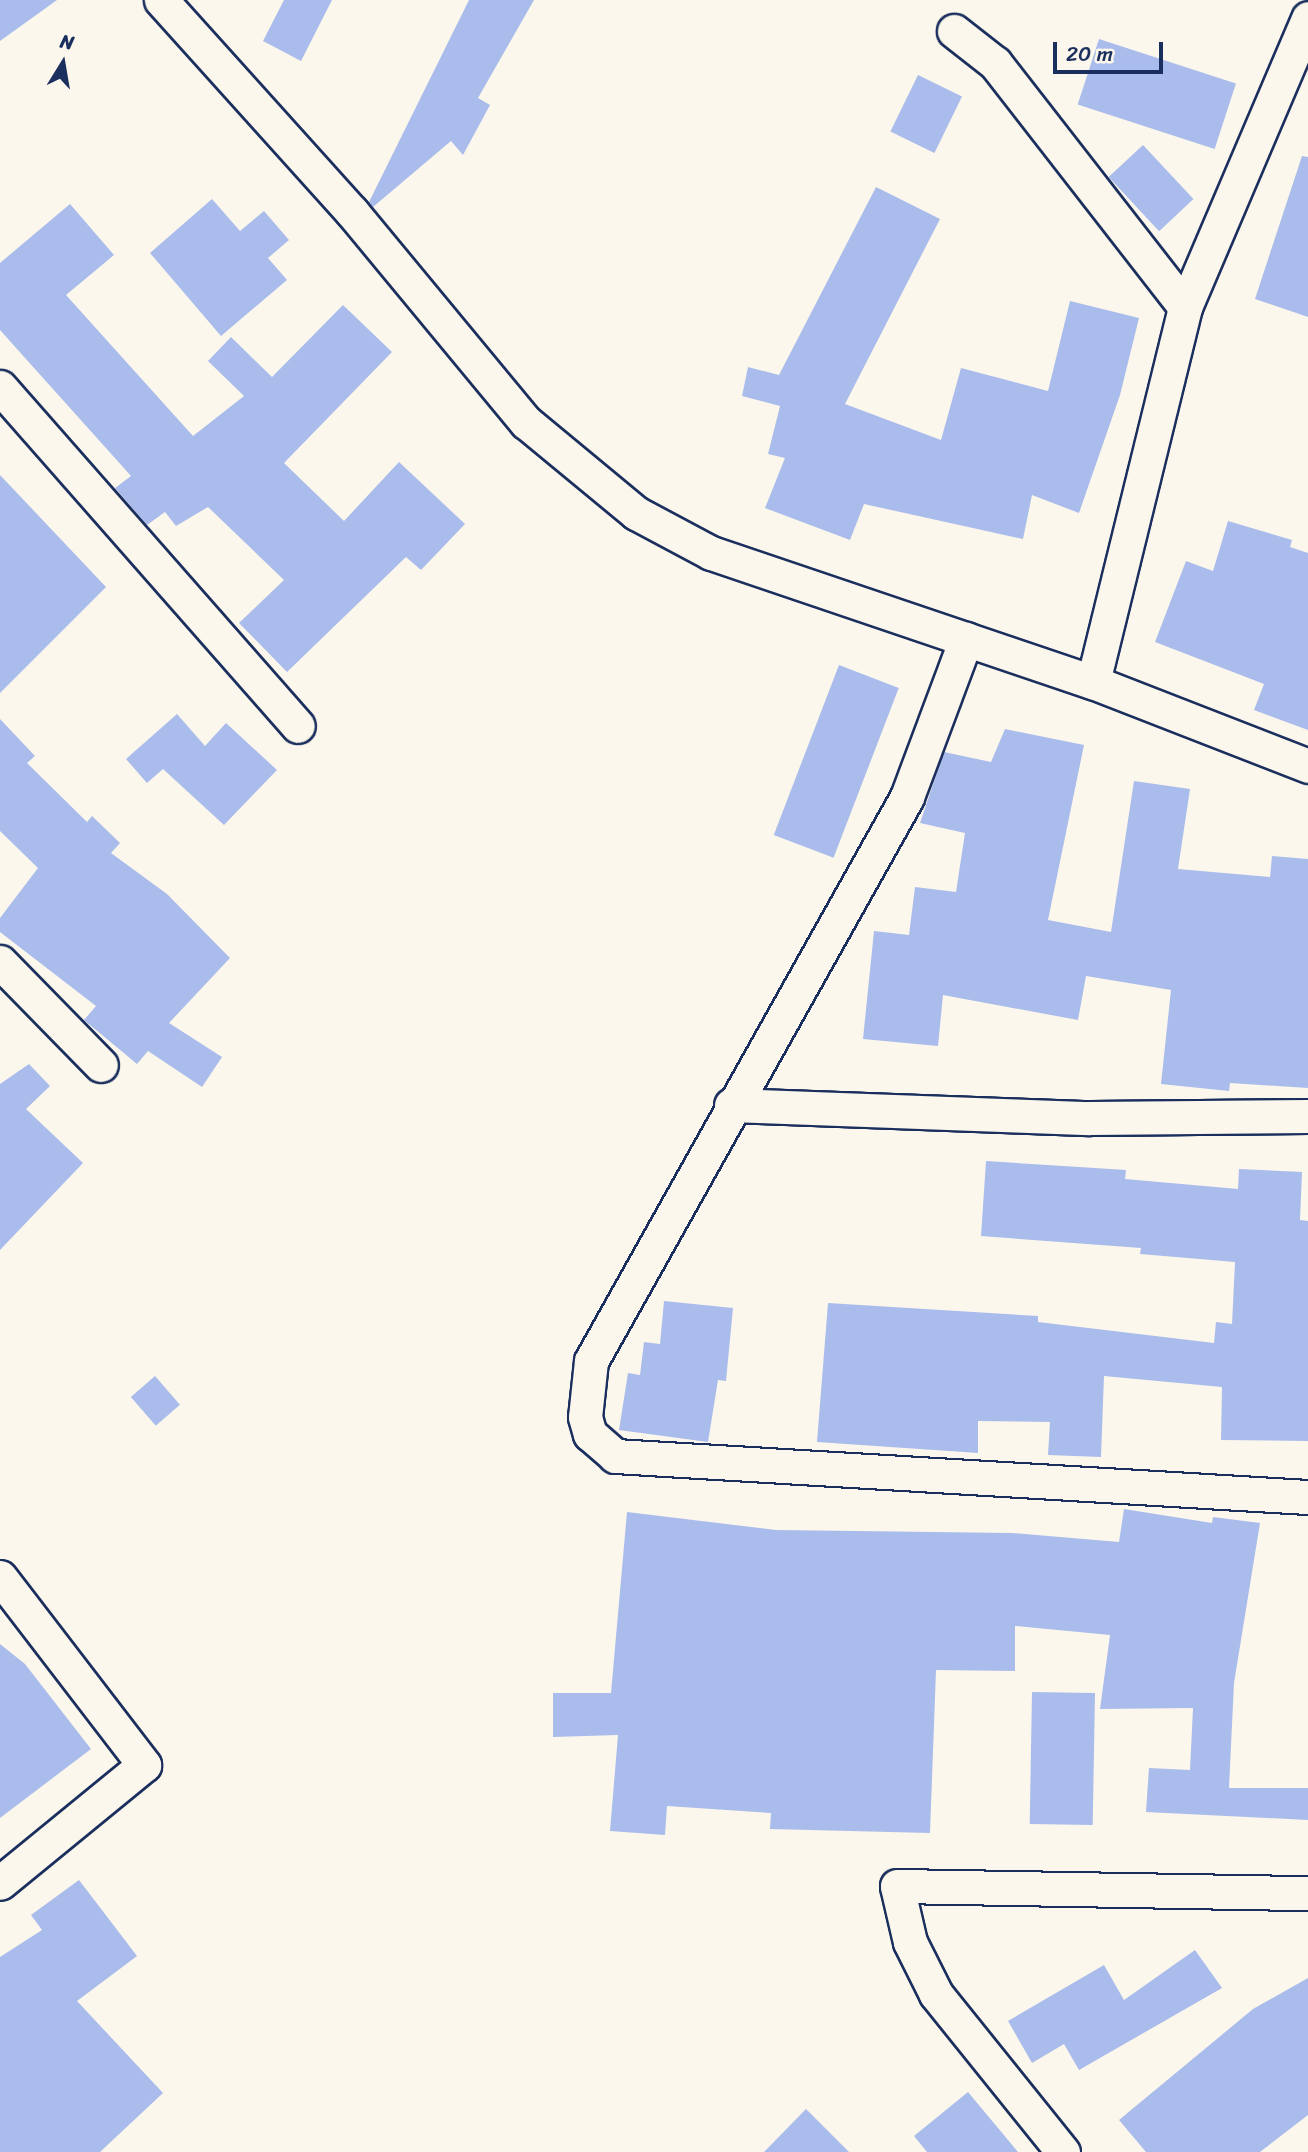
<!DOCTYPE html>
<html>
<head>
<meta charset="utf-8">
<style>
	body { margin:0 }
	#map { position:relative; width:1308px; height:2152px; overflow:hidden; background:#fbf7ec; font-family:Sriracha,sans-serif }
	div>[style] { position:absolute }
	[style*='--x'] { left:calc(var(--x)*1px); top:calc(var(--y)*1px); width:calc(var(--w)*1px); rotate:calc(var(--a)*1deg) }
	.building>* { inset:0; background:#aabceb; transform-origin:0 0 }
	.roads { filter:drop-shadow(2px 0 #1b2f5e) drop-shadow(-2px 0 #1b2f5e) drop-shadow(0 2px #1b2f5e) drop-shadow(0 -2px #1b2f5e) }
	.street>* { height:33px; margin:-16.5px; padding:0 16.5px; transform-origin:16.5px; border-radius:16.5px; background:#fbf7ec }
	span { translate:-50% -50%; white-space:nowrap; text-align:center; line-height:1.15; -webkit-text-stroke:5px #fbf7ec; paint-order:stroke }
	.north { position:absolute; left:28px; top:28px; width:70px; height:70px; -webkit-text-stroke:5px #fbf7ec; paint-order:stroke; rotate:11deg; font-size:19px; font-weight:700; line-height:28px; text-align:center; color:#1b2f5e }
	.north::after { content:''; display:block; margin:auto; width:24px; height:32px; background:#1b2f5e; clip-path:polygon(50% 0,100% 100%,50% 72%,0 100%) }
	.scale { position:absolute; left:1053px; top:42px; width:110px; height:32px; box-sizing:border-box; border:4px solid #1b2f5e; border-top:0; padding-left:9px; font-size:21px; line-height:24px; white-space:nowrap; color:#1b2f5e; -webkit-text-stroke:5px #fbf7ec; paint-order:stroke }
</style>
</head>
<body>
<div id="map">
	<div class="building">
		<i style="clip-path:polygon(0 0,57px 0,0 41px)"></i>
		<i style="clip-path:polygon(284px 0,332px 0,301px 61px,263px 41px)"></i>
		<i style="clip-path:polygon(469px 0,534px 0,478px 98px,490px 105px,463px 155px,451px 141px,373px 207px,369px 202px)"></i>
		<i style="left:1099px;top:39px;width:144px;height:69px;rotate:18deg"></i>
		<i style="left:918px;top:75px;width:49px;height:63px;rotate:26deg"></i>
		<i style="left:1143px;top:145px;width:74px;height:47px;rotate:47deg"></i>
		<i style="clip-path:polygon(1302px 156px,1308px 157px,1308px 317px,1255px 299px)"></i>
		<i style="clip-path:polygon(876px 187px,940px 219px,845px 404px,941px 440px,961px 368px,1048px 391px,1070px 301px,1139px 318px,1120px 395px,1079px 513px,1032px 495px,1023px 539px,864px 504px,850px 540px,765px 508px,785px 458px,768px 454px,780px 406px,742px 396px,748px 367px,779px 375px)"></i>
		<i style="clip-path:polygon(212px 199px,240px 231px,264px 211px,289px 240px,268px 258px,287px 280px,221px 336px,150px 253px)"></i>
		<i style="clip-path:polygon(70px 204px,114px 255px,66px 295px,193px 436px,244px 396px,208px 361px,231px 337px,272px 377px,343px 305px,392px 352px,284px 463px,344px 521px,399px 462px,465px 524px,421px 570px,406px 557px,287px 672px,239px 623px,284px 580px,208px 507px,176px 526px,165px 512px,147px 525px,115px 488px,131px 476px,0 330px,0 263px)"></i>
		<i style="clip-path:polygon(0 475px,106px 587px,0 693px)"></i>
		<i style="clip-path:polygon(1228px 521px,1292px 540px,1290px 547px,1308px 553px,1308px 730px,1254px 710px,1264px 684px,1155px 642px,1186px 561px,1213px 571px)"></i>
		<i style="left:839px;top:665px;width:64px;height:182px;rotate:21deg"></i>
		<i style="clip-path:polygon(177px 714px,205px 746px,226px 723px,277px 770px,224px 825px,163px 769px,147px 783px,126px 759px)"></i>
		<i style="clip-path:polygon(0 719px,35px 756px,27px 763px,87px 822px,92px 816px,120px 843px,111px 853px,167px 894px,230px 958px,169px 1023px,222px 1057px,202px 1087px,148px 1051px,137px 1064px,84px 1020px,96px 1006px,0 932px,0 918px,38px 868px,0 831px)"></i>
		<i style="clip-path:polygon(1005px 729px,1084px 745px,1048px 920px,1111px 932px,1134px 781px,1190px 789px,1178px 869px,1270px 877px,1272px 856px,1308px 859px,1308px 1088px,1230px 1083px,1229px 1091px,1161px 1084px,1171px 990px,1086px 976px,1078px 1020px,943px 995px,938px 1046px,863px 1039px,874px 931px,909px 935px,915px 887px,956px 892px,965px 833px,920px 823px,944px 752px,991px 762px)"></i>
		<i style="clip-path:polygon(29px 1064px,50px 1086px,26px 1109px,83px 1163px,0 1250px,0 1084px)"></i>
		<i style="clip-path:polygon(986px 1161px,1126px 1170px,1125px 1179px,1238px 1189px,1239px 1169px,1302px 1172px,1300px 1220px,1308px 1221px,1308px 1441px,1221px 1440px,1222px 1387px,1104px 1376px,1101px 1457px,1048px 1455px,1050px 1422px,978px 1421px,978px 1453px,817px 1442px,828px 1303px,1038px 1316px,1038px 1322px,1214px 1343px,1216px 1322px,1232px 1324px,1235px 1262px,1140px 1254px,1141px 1248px,981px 1236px)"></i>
		<i style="clip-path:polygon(664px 1301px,733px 1308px,726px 1381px,718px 1380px,708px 1442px,619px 1430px,628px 1373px,640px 1375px,644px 1342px,660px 1344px)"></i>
		<i style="left:155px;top:1376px;width:38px;height:32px;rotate:49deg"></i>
		<i style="clip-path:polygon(1124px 1509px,1212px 1523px,1213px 1517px,1260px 1523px,1234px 1683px,1229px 1788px,1308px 1788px,1308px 1820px,1146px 1812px,1149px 1768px,1190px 1770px,1193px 1708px,1100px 1709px,1110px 1635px,1015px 1626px,1015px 1671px,936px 1670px,930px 1833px,770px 1829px,771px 1813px,667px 1806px,665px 1835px,610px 1831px,618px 1735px,553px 1737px,553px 1693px,611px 1693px,627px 1512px,776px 1530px,1012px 1533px,1119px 1542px)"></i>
		<i style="clip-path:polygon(0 1644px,25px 1664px,91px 1749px,0 1818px)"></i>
		<i style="left:1032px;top:1692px;width:63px;height:132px;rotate:1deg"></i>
		<i style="clip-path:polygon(79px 1880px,137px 1956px,77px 2001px,163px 2093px,100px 2152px,0 2152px,0 1957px,42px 1930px,31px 1915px)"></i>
		<i style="clip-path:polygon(1195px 1950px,1222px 1988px,1079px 2070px,1064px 2044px,1032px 2063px,1008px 2021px,1104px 1965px,1124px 2000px)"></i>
		<i style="clip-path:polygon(1308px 1978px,1308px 2115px,1260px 2152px,1146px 2152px,1119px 2120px,1253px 2009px)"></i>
		<i style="clip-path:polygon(968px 2092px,1018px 2152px,927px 2152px,914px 2136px)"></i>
		<i style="clip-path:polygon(806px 2109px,849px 2152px,764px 2152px)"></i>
	</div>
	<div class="roads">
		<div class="street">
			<i style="--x:161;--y:0;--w:285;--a:48"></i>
			<i style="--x:352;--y:212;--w:273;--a:50.4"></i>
			<i style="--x:526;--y:422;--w:143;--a:39.6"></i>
			<i style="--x:636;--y:513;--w:85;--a:28.1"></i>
			<i style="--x:711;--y:553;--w:403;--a:18.7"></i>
			<i style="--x:1093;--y:682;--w:231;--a:21.3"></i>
			<i style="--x:954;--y:31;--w:52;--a:38"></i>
			<i style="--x:995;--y:63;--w:309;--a:52.1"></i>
			<i style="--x:0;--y:387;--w:451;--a:48.7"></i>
			<i style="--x:966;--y:639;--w:169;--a:110.5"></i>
			<i style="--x:907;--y:797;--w:646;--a:119.26"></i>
			<i style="--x:591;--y:1361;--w:56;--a:96.1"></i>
			<i style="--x:585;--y:1417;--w:18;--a:74"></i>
			<i style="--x:590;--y:1434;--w:33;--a:41"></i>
			<i style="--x:615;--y:1456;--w:694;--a:3.39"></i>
			<i style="--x:1093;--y:682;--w:386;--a:-76.2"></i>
			<i style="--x:1185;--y:307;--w:314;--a:-66.9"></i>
			<i style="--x:0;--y:962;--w:144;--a:45.6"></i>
			<i style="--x:731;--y:1105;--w:359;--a:2.1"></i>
			<i style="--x:1090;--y:1118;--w:218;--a:-0.5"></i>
			<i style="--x:0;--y:1577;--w:237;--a:52.5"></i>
			<i style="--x:144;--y:1765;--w:186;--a:140.7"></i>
			<i style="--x:1063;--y:2152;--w:203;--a:-128.8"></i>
			<i style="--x:936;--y:1994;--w:58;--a:-116.6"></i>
			<i style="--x:910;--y:1942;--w:57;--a:-103.1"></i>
			<i style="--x:897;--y:1886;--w:411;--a:1"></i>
		</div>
	</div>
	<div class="north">N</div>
	<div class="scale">20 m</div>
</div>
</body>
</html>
